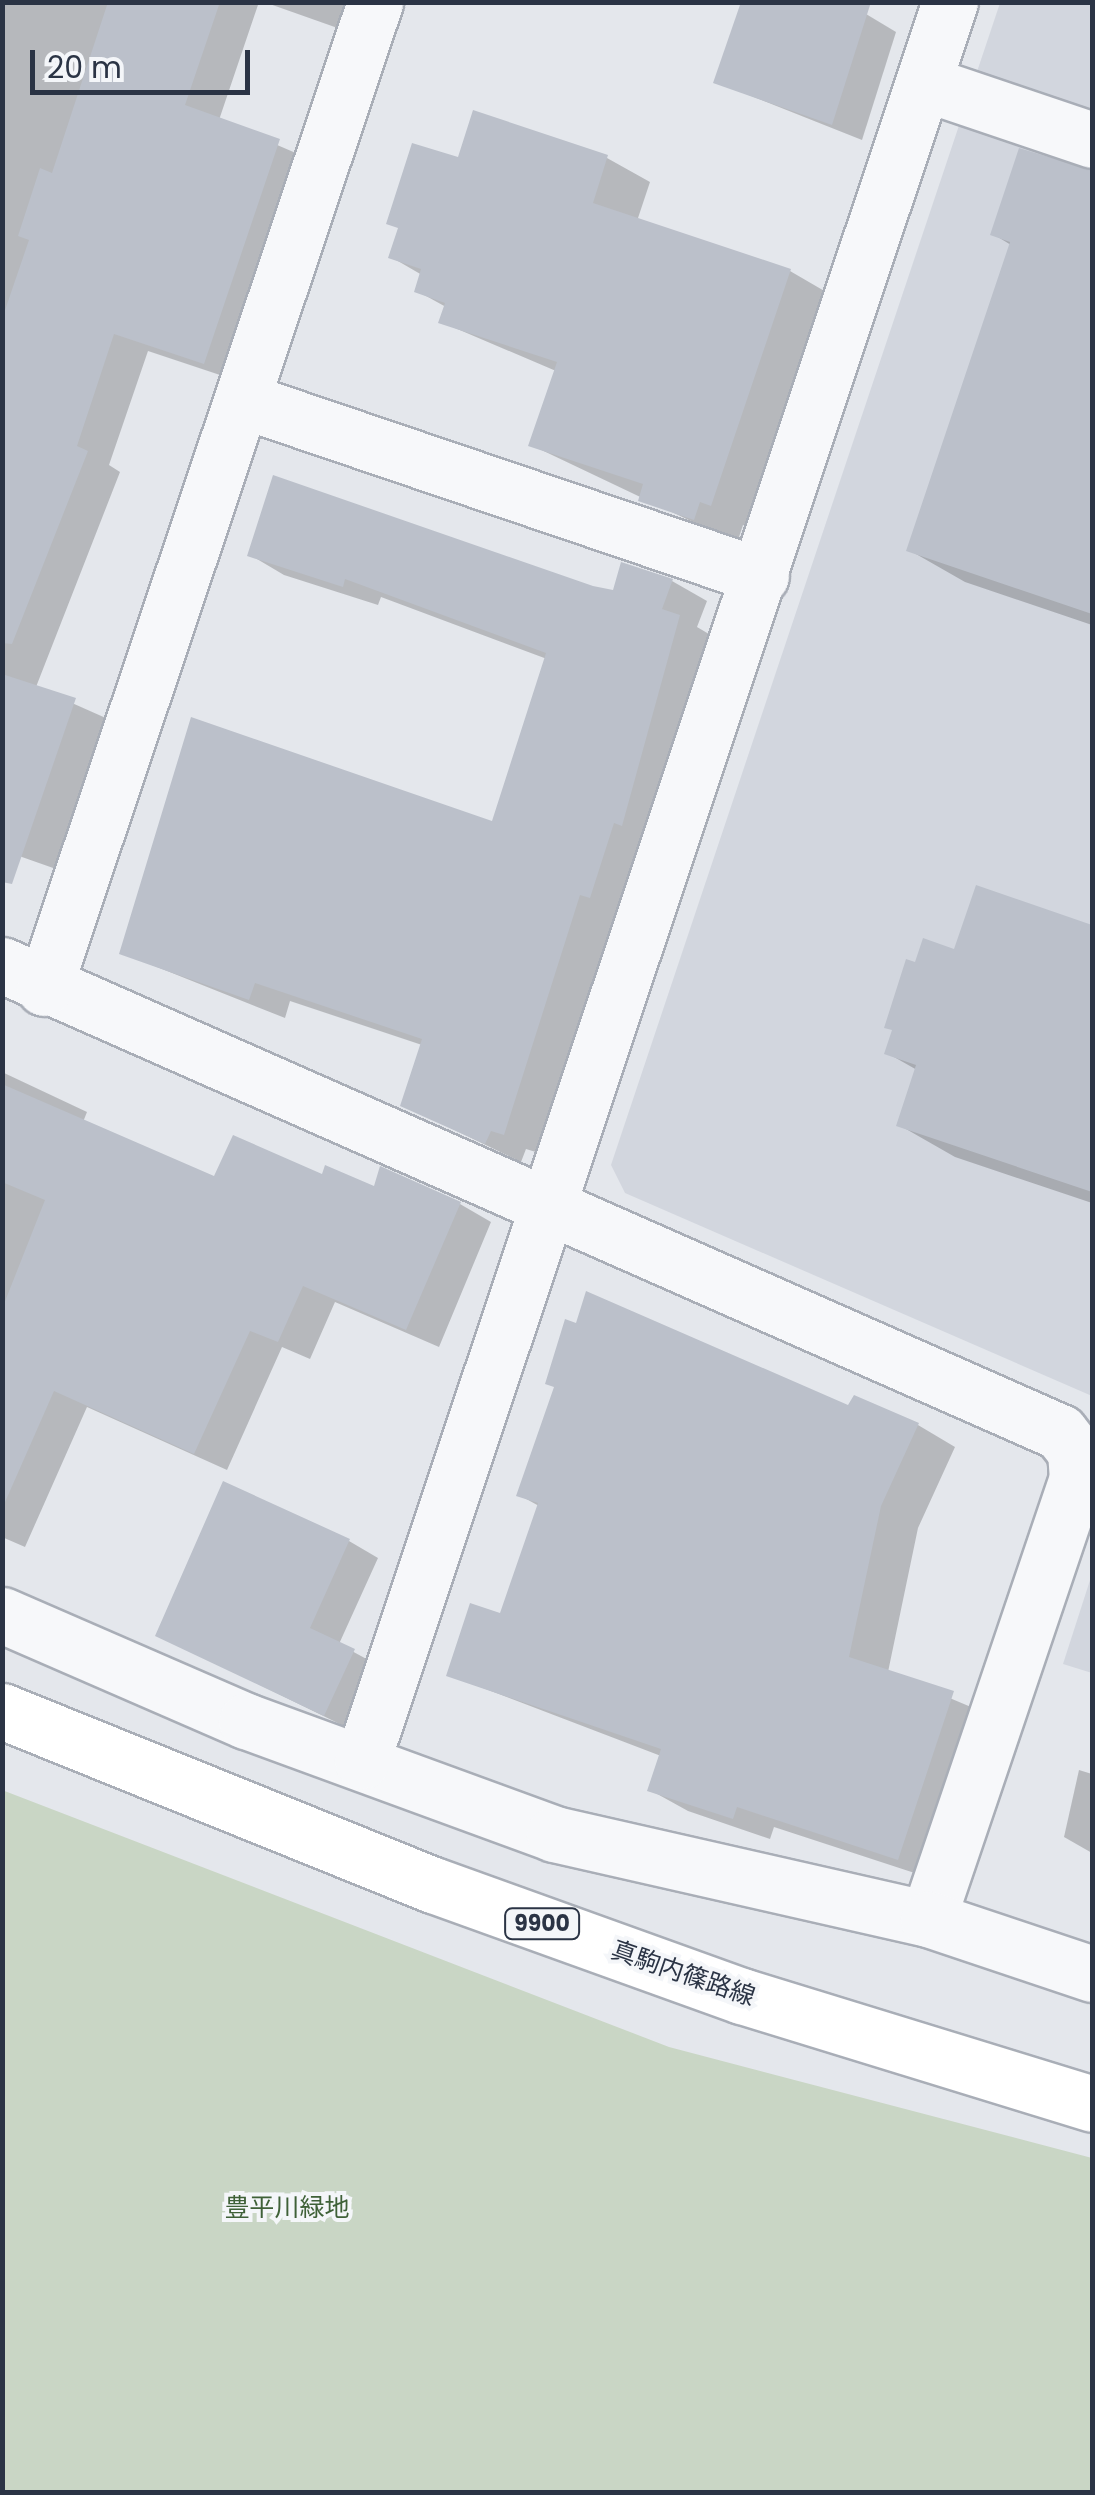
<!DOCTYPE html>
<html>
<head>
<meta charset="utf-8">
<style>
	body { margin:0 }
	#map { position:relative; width:1095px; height:2495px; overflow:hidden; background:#e4e7ec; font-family:Poppins,"Noto Sans JP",sans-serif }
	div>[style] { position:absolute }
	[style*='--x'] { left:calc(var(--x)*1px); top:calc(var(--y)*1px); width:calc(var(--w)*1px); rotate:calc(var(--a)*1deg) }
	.built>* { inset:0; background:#d2d6de }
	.green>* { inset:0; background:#c9d6c5 }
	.shadow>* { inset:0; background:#0003 }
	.building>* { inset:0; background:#bbc0ca }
	.roads { filter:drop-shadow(2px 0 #a9aeb7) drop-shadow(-2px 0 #a9aeb7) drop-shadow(0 2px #a9aeb7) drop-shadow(0 -2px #a9aeb7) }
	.minor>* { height:55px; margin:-27.5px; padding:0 27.5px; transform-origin:27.5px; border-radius:27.5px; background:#f7f8fa }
	.major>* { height:55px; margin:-27.5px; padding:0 27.5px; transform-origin:27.5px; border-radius:27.5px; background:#fff }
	span { translate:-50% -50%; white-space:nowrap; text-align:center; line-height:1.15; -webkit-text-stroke:8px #f4f6f9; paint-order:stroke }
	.shield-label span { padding:2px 8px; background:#f4f6f9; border:2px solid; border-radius:8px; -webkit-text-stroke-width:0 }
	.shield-label { font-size:22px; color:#2b3445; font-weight:700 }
	.street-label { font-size:25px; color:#2b3445 }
	.park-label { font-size:25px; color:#3f6138 }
	.frame { position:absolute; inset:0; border:5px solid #2b3445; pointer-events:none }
	.scale { position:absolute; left:30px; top:50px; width:220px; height:45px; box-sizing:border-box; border:5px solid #2b3445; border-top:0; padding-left:12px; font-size:30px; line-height:35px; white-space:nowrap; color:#2b3445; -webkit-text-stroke:8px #f4f6f9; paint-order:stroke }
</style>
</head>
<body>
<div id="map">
	<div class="built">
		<i style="clip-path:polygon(1000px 3px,1092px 3px,1092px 1396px,625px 1193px,611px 1165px)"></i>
		<i style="clip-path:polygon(1092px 1574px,1092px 1673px,1063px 1664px)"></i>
	</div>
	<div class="green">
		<i style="clip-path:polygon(2px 1790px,669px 2047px,1092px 2158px,1092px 2492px,3px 2492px)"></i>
	</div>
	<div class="shadow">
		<i style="clip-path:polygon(2px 2px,259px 2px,219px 120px,312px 160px,238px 381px,148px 351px,109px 465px,120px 472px,36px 687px,108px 719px,56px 869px,2px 850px)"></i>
		<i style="clip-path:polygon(264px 2px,355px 2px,346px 31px)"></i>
		<i style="clip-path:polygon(866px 14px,896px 32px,862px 140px,716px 82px)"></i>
		<i style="clip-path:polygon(1020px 151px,1092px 175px,1092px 625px,965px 582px,909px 550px,1011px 245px,993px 234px)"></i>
		<i style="clip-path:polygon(607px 158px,650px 182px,637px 221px,790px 271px,833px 296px,754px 529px,743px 525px,737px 543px,531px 445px,556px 371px,441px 322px,446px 307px,417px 291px,422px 275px,391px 257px,459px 161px)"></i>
		<i style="clip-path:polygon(250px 555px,615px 593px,672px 581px,707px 601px,697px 627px,714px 637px,625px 916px,615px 913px,539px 1153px,526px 1149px,521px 1162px,403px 1105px,422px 1045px,290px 1001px,285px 1018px,122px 953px,493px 824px,547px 659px,381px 597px,378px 605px,284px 575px)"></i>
		<i style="clip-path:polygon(977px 888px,1092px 928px,1092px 1203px,955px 1157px,899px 1125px,917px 1070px,887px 1053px,917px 966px,956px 952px)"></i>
		<i style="clip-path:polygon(2px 1072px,87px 1112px,83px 1122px,216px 1180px,323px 1177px,460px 1204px,491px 1222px,439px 1347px,335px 1302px,310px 1359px,282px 1347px,227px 1470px,87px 1407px,25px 1547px,2px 1537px)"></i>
		<i style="clip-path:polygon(849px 1408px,918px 1425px,955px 1447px,918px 1528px,888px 1672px,990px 1715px,936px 1880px,774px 1827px,770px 1839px,688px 1811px,650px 1790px,661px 1756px,449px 1675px,501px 1616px,539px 1506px,519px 1495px)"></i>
		<i style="clip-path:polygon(349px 1541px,378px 1558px,339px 1644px,383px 1668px,354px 1731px,158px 1635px)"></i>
		<i style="clip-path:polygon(1079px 1770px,1092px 1774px,1092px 1853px,1064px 1837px)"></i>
	</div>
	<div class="building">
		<i style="clip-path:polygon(108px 2px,220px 2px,185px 105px,280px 139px,204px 364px,114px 334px,77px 446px,88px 451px,12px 644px,2px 643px,2px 319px,29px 240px,18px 236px,40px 168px,52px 173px)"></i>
		<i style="clip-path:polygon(741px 2px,871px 2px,832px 125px,713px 83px)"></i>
		<i style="clip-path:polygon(473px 110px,608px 155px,593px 203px,791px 269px,711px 506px,700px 502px,694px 520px,638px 501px,643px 484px,528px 446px,557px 362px,438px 323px,445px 303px,414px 292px,421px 269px,388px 258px,398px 228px,386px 224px,412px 143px,458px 157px)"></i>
		<i style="clip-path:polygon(1019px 148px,1092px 170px,1092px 614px,906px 551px,1010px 242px,990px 235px)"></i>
		<i style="clip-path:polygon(273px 475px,593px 586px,613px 590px,621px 562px,673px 579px,662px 609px,680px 615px,622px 826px,614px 823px,590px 898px,580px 895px,504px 1135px,491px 1131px,485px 1144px,400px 1106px,422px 1039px,255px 983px,249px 1000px,119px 954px,191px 717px,492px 821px,546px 653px,345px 579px,343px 587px,247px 556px)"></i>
		<i style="clip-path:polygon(2px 674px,76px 698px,12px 884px,2px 882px)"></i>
		<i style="clip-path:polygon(976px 885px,1092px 925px,1092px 1192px,896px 1126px,916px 1065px,884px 1054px,892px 1030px,884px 1028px,906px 959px,915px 962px,923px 938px,954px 949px)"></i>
		<i style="clip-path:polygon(2px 1084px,214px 1176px,233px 1135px,322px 1174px,325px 1165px,374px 1186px,380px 1166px,461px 1202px,406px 1330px,303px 1286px,278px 1342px,250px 1331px,194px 1454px,54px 1391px,2px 1509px,2px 1309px,45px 1200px,2px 1182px)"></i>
		<i style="clip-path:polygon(586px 1291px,848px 1405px,854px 1395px,919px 1423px,881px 1506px,849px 1657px,954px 1691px,898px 1860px,737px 1807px,733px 1819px,647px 1791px,661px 1749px,446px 1676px,470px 1603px,500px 1613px,538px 1503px,516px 1496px,554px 1387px,545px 1384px,565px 1319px,576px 1323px)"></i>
		<i style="clip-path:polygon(223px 1481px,350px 1539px,310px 1628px,355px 1649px,324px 1716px,155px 1636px)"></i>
	</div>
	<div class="roads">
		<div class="minor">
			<i style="--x:924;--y:83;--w:177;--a:18.7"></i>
			<i style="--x:242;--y:400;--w:548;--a:18.73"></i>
			<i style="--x:2;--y:965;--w:1156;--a:23.82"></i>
			<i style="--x:1060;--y:1432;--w:24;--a:52"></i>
			<i style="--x:1075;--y:1451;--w:27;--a:86"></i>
			<i style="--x:1077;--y:1478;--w:465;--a:108.7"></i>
			<i style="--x:44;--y:988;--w:1040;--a:-71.44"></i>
			<i style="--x:2;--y:1615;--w:266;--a:23.5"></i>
			<i style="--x:246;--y:1721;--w:328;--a:20.1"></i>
			<i style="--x:554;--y:1834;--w:384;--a:12.8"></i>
			<i style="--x:928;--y:1919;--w:173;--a:18.5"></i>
			<i style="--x:362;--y:1761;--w:1855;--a:-71.52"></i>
		</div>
		<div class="major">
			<i style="--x:2;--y:1711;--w:465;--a:22"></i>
			<i style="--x:433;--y:1885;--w:328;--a:19.8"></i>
			<i style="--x:742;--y:1996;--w:366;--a:17.1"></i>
		</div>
	</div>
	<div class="shield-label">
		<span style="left:542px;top:1924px">9900</span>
	</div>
	<div class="street-label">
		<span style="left:683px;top:1974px;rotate:19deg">真駒内篠路線</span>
	</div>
	<div class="park-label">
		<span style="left:287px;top:2208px">豊平川緑地</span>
	</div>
	<div class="frame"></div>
	<div class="scale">20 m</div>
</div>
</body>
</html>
